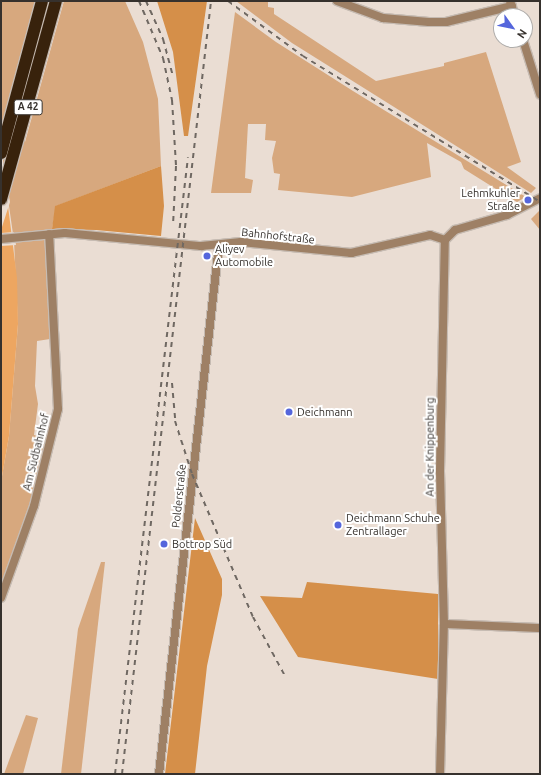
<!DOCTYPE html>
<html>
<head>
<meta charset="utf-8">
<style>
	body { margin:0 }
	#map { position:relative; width:541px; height:775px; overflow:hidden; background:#eaddd3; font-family:Ubuntu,sans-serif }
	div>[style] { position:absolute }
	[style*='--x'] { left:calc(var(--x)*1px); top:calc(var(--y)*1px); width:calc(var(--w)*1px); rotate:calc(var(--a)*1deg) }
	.green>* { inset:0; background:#d7a87e }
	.forest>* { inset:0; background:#d58f49 }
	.water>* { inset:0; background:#eda661 }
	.pier>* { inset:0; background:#eaddd3 }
	.roads { filter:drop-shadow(1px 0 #c6bbb2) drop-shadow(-1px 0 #c6bbb2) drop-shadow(0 1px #c6bbb2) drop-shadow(0 -1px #c6bbb2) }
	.minor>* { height:8px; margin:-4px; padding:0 4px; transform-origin:4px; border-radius:4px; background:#9e8065 }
	.tertiary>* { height:8px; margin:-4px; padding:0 4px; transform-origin:4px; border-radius:4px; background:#9e8065 }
	.motorway>* { height:12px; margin:-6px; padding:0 6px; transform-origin:6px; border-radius:6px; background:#38220c }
	.rail>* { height:2px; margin-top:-1px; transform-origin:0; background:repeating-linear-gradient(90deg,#6f6862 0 5px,transparent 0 10px) }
	.dots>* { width:11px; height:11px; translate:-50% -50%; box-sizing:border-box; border:2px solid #fff; border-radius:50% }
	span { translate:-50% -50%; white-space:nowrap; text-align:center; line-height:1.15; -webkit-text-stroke:4px #fff; paint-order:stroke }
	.shield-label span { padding:1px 3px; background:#fff; border:1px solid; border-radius:3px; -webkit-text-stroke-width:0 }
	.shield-label { font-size:10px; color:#36312d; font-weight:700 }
	.poi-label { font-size:11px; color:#36312d }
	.right { translate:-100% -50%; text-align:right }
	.left { translate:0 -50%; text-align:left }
	.street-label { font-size:11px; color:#36312d }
	.frame { position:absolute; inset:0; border:2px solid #36312d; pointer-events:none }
	.north { position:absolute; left:493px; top:8px; width:40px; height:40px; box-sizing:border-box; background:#fff; border:1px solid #afadab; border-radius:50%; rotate:123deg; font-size:11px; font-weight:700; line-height:16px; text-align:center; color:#36312d }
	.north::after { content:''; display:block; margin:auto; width:14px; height:18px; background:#5566dc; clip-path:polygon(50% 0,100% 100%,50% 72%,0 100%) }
</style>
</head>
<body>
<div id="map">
	<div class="green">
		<i style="clip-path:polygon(1px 1px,35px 1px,18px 75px,25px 142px,64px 1px,125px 1px,143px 42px,158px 99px,161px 166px,56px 206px,52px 229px,13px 234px,1px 150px)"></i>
		<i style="clip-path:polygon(236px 1px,268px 1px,268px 7px,274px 8px,274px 14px,376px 81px,444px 66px,444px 63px,486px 52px,521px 162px,507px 167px,536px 188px,531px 193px,367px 90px,292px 43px)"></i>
		<i style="clip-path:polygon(235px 12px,276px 42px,353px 91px,526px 197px,517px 202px,464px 169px,461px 162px,427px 143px,431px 177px,352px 197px,278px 190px,280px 174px,274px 173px,272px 158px,276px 141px,265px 140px,266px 124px,248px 124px,245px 178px,253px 180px,251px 193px,211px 193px)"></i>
		<i style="clip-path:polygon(540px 210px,540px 230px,531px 219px)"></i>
		<i style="clip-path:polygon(46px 240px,50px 339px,37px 341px,35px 386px,38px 404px,34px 435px,49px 438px,31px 503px,1px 591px,1px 482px,9px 436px,18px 324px,14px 241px)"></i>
		<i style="clip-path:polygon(101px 562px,105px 562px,81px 774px,61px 774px,78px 629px)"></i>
		<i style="clip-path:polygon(26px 715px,38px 718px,23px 774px,4px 774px)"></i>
	</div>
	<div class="forest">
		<i style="clip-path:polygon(157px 1px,207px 1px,188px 136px,184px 136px,173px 52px)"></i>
		<i style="clip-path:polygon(161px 166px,164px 206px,161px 236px,96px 230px,52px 229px,55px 206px)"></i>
		<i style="clip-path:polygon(195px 518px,222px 579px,222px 595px,207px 666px,195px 774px,165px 774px)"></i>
		<i style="clip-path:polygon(307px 582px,438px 594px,438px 679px,298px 657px,260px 596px,302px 598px)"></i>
	</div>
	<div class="water">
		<i style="clip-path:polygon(1px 150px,17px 278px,18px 324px,9px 436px,1px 482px)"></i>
	</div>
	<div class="pier">
		<i style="clip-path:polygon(1px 148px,10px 202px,1px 230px)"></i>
		<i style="clip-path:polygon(14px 232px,16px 245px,1px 246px,1px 233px)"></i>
	</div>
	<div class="roads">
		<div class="minor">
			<i style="--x:337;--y:1;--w:49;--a:20.3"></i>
			<i style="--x:383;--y:18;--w:46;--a:5"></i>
			<i style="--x:429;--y:22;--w:17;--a:0"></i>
			<i style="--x:446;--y:22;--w:68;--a:-13.6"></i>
			<i style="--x:510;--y:1;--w:16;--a:72"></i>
			<i style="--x:523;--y:40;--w:57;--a:72.5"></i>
			<i style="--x:1;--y:598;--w:98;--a:-70.3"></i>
			<i style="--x:34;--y:506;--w:100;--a:-76.1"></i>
			<i style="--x:58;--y:409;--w:175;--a:-92.9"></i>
			<i style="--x:444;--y:624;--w:96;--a:2.4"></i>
			<i style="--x:159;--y:774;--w:532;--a:-83.53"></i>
			<i style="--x:440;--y:774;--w:150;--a:-88.5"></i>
			<i style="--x:444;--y:624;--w:153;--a:-91.5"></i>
			<i style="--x:440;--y:471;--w:231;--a:-88.8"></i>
		</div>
		<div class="tertiary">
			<i style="--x:1;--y:239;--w:64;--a:-5.4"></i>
			<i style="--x:65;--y:233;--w:137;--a:5.5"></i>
			<i style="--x:201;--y:246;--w:40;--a:-5.7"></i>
			<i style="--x:241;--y:242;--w:111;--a:5.7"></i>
			<i style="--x:351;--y:253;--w:81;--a:-12.8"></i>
			<i style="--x:430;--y:235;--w:16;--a:18"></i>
			<i style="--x:445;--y:240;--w:14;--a:-45"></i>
			<i style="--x:455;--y:230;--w:54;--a:-16.1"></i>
			<i style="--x:507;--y:215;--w:37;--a:-27"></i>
		</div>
		<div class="motorway">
			<i style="--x:1;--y:153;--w:157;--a:-74.9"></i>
			<i style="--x:1;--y:199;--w:205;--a:-74.5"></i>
		</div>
	</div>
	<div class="rail">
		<i style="--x:139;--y:1;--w:62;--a:67.2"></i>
		<i style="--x:163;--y:58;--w:43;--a:77.9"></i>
		<i style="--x:172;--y:100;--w:66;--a:86.5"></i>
		<i style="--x:176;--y:166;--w:59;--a:92.9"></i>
		<i style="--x:146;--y:1;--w:42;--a:65.9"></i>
		<i style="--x:163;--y:39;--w:38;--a:75"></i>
		<i style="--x:228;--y:1;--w:93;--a:36.3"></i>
		<i style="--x:303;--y:56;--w:278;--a:31.6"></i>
		<i style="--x:172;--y:383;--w:38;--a:85"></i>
		<i style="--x:175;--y:421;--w:56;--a:72.2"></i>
		<i style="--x:192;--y:474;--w:155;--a:66.9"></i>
		<i style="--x:253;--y:617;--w:65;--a:61.5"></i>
		<i style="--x:115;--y:774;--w:621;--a:-83.25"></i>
		<i style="--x:122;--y:774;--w:778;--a:-83.43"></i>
	</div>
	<div class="dots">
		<i style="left:528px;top:200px;background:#5566dc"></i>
		<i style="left:207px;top:256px;background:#5566dc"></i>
		<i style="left:289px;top:412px;background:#5566dc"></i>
		<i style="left:338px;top:525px;background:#5566dc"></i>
		<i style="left:164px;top:544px;background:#5566dc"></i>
	</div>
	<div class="shield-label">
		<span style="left:28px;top:107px">A 42</span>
	</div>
	<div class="poi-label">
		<span class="right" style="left:520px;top:200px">Lehmkuhler<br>Straße</span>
		<span class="left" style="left:215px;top:256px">Aliyev<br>Automobile</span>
		<span class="left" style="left:297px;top:412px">Deichmann</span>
		<span class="left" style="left:346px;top:525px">Deichmann Schuhe<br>Zentrallager</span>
		<span class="left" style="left:172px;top:544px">Bottrop Süd</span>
	</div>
	<div class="street-label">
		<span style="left:278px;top:236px;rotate:6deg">Bahnhofstraße</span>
		<span style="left:430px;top:447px;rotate:-90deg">An der Knippenburg</span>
		<span style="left:36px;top:452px;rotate:-76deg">Am Südbahnhof</span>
		<span style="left:179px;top:496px;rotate:-84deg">Polderstraße</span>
	</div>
	<div class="frame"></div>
	<div class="north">N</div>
</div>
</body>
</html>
